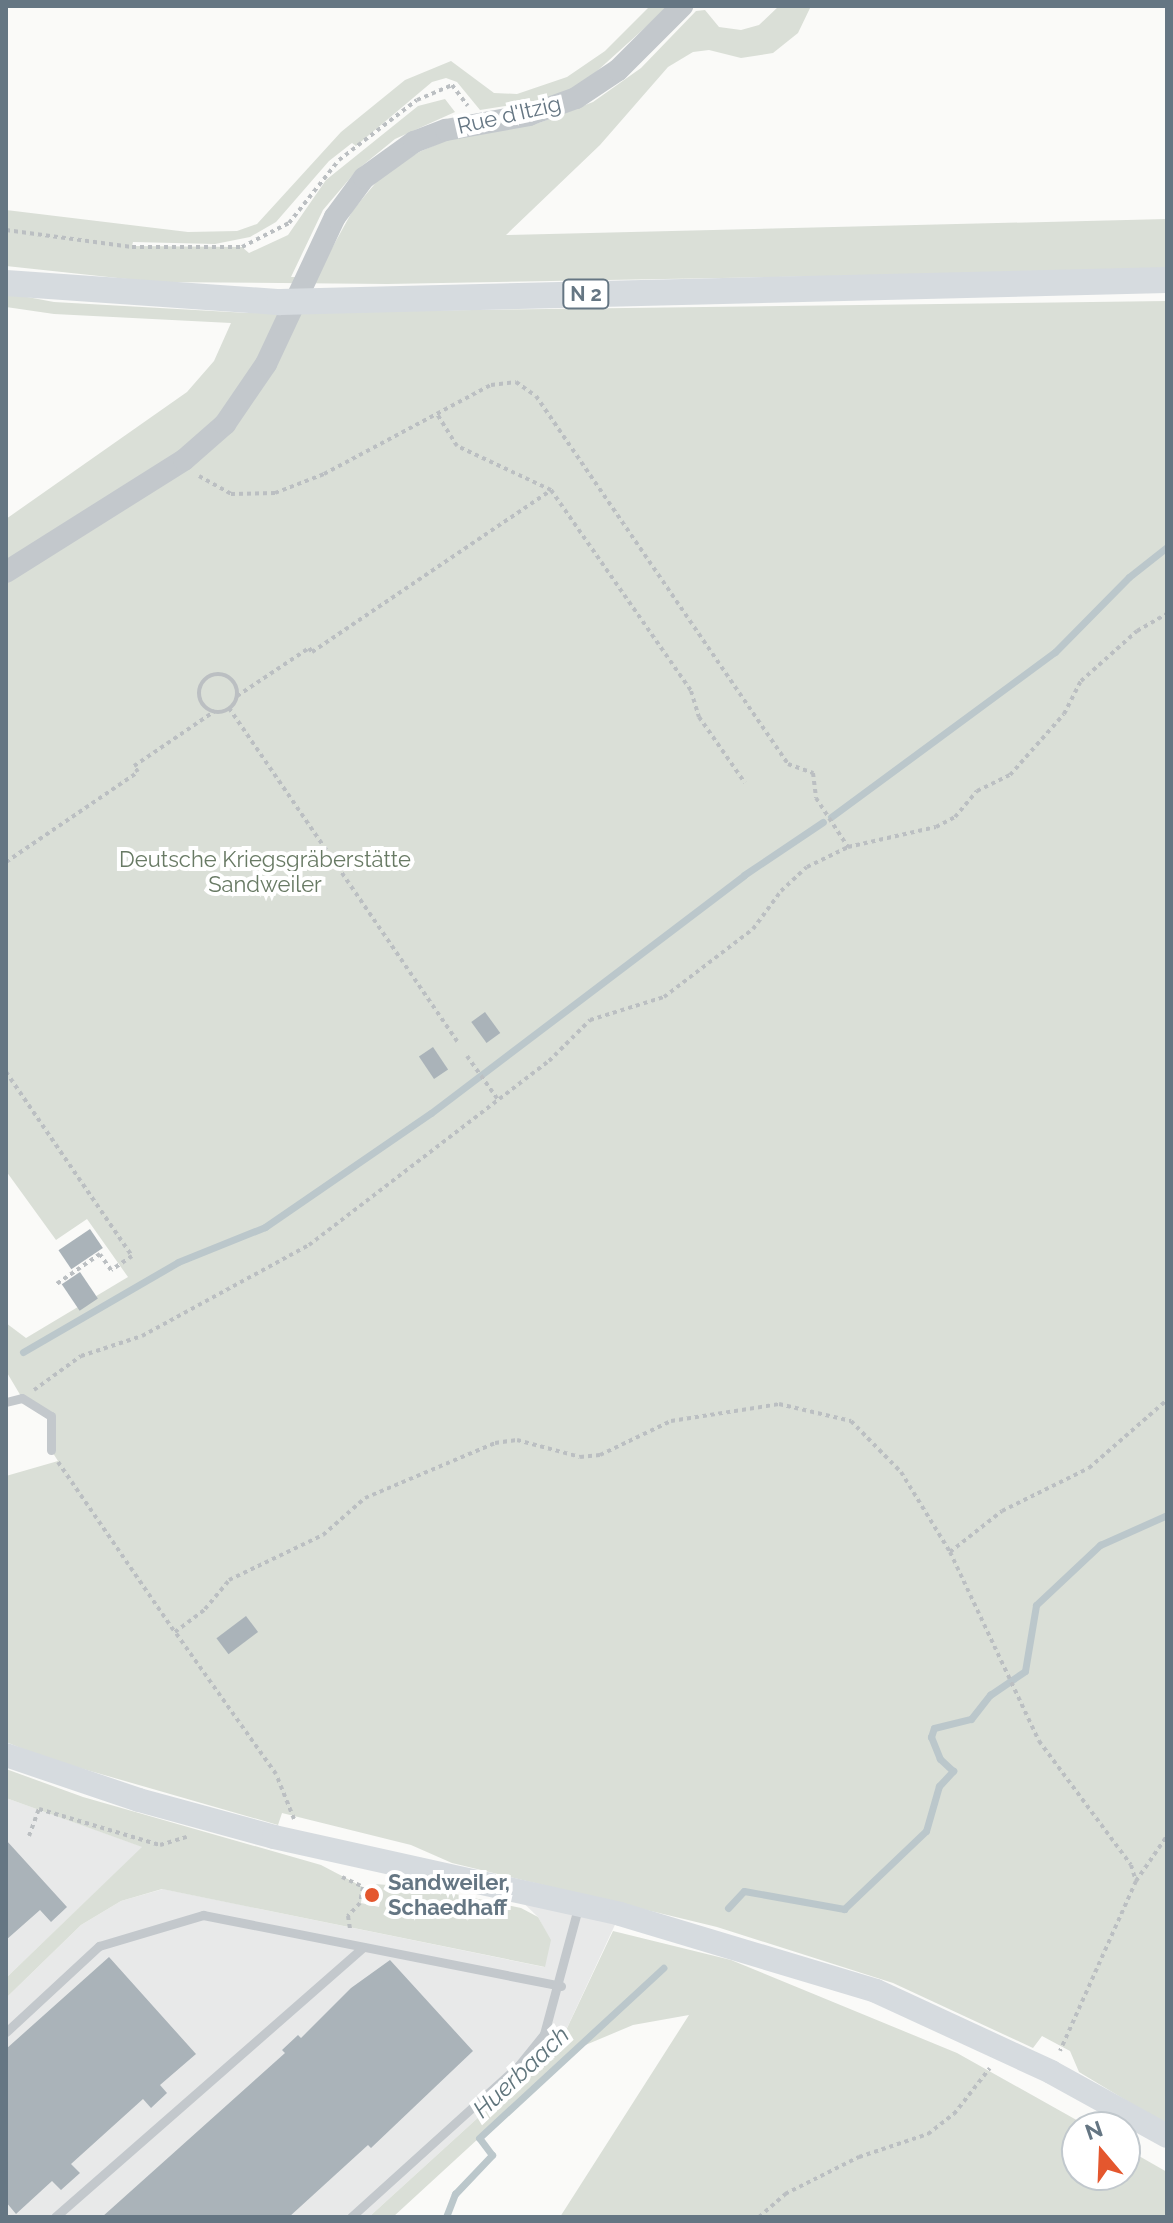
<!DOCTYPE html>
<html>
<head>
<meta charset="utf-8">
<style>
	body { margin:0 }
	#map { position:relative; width:1173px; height:2223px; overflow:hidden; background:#fafaf8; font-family:Raleway,sans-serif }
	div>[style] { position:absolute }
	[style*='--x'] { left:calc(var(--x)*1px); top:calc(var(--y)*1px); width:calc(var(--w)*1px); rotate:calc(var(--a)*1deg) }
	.built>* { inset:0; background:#e8e9e9 }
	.green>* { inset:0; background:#dadfd7 }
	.stream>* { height:7px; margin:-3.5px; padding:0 3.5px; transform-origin:3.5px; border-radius:3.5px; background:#bbc7cb }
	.building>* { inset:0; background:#aab3b9; transform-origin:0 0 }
	.path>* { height:4px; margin-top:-2px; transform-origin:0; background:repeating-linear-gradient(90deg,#bbbfc2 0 4px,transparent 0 8px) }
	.path>.ring { margin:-2px; padding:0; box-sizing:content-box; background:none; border:4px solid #bbbfc2; border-radius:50% }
	.service>* { height:9px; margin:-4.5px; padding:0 4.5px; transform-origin:4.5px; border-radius:4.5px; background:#c3c8cc }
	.tertiary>* { height:22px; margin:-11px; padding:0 11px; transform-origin:11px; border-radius:11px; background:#c3c8cc }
	.secondary>* { height:24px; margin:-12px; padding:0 12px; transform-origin:12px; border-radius:12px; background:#d6dbdf }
	.primary>* { height:26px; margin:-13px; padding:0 13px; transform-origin:13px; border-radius:13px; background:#d6dbdf }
	.dots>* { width:22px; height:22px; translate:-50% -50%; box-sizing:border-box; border:4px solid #fff; border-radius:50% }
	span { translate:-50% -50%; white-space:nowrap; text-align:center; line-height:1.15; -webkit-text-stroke:8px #fff; paint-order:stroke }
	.shield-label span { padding:2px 6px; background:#fff; border:2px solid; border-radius:6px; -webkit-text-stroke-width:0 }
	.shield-label { font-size:20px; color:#657683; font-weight:700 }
	.street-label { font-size:22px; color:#657683 }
	.park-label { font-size:22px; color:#687a64 }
	.poi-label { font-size:22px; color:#657683; font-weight:700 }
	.left { translate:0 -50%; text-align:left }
	.water-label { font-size:24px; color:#60757c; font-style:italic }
	.frame { position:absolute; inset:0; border:8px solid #657683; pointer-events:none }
	.north { position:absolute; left:1061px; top:2111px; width:80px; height:80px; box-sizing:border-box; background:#fff; border:2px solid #c1c8cd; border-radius:50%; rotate:341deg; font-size:22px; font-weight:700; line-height:32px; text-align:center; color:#657683 }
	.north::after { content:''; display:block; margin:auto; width:28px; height:36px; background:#e4572e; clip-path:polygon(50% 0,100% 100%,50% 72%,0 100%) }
</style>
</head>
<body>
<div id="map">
	<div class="built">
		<i style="clip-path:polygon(6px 1798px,143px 1847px,6px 1978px)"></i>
		<i style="clip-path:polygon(163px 1889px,544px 1967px,550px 1940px,538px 1917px,509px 1889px,620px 1914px,560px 2043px,369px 2217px,6px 2217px,6px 1998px,81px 1925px,121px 1901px)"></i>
	</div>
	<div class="green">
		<i style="clip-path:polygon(650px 6px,669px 6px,586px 81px,550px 99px,480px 110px,457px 82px,446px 78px,432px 82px,356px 146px,352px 143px,329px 161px,276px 222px,250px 237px,215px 244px,133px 242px,132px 246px,242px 247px,249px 253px,288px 235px,326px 180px,418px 106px,445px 99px,455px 112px,395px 139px,357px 170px,323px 210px,291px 277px,316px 277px,353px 210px,383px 174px,419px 152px,454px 137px,539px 123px,593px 102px,641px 68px,696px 11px,705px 10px,719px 27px,741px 30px,759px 25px,779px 6px,811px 6px,798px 33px,773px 53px,741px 58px,709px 50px,693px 52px,668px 67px,600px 145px,506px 235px,1167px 219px,1167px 270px,387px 284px,155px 282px,6px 266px,6px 210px,188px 232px,237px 231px,257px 224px,341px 132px,405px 80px,451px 61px,494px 93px,517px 94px,567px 77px,605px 51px)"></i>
		<i style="clip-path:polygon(6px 293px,54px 302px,248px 313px,1167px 301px,1167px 2125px,1079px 2072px,1070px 2051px,1042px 2036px,1033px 2048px,893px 1983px,717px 1927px,452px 1863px,411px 1845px,282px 1813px,278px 1825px,45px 1758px,6px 1742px,6px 1476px,58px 1461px,51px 1450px,50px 1416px,22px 1398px,6px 1371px,6px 1323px,26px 1338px,128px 1277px,87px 1219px,56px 1240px,6px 1171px,6px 519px,187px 392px,214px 361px,231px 323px,54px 314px,6px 307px)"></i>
		<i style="clip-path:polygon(6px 1769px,83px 1797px,321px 1865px,363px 1887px,361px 1903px,379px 1907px,382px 1892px,376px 1884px,432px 1889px,521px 1908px,538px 1917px,551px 1940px,545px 1967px,162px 1889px,121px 1901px,81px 1925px,6px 1998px,6px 1978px,142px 1847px,6px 1798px)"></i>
		<i style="clip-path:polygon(613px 1931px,731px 1960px,957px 2053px,1089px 2127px,1077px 2127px,1077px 2175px,1125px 2175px,1125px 2148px,1167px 2172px,1167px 2217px,560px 2217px,689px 2015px,633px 2025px,576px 2049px,393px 2217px,369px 2217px,560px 2043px)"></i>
	</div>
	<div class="stream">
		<i style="--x:831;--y:817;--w:278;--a:-36.4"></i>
		<i style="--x:1055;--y:652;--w:105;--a:-45.4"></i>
		<i style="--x:1129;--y:577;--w:48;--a:-38.3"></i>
		<i style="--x:23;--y:1352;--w:179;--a:-30.1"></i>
		<i style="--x:178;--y:1262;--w:94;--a:-21.9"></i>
		<i style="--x:265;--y:1227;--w:201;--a:-34.5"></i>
		<i style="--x:431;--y:1113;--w:393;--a:-37.2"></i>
		<i style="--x:744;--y:875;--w:95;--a:-33.9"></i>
		<i style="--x:728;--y:1908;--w:23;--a:-47"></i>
		<i style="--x:744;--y:1891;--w:102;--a:10.2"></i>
		<i style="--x:844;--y:1909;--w:113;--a:-43.6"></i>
		<i style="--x:926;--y:1831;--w:47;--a:-73.9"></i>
		<i style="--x:939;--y:1786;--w:21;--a:-47"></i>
		<i style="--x:953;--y:1771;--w:18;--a:-137"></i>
		<i style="--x:940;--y:1759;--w:24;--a:-112"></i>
		<i style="--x:931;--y:1737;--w:9;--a:-72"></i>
		<i style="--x:934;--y:1728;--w:38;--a:-14"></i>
		<i style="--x:971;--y:1719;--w:31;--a:-52"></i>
		<i style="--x:990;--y:1695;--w:42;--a:-34.4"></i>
		<i style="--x:1025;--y:1671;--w:67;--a:-80.5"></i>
		<i style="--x:1036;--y:1605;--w:88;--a:-43.2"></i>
		<i style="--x:1100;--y:1545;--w:73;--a:-24.1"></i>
		<i style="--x:446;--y:2217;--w:25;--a:-69"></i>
		<i style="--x:455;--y:2194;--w:54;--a:-46.5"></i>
		<i style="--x:492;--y:2155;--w:21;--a:-127"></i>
		<i style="--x:479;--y:2138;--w:251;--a:-42.7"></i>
	</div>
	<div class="building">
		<i style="left:485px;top:1012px;width:26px;height:17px;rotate:54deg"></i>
		<i style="left:433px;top:1047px;width:27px;height:17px;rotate:56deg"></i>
		<i style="left:90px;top:1229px;width:23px;height:38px;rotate:56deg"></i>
		<i style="left:80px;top:1272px;width:32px;height:22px;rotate:56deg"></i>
		<i style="left:246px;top:1616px;width:20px;height:37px;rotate:53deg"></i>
		<i style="clip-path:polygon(6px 1840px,67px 1907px,51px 1922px,40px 1910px,6px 1940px)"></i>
		<i style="clip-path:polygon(109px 1957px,196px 2054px,160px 2085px,167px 2093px,151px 2108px,143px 2099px,71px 2164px,80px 2173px,61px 2190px,52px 2181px,16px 2214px,6px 2202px,6px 2049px)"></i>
		<i style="clip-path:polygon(390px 1960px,473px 2051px,371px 2148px,368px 2145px,289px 2217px,102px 2217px,285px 2053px,282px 2050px,298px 2035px,301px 2038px,351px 1988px)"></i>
	</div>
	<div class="path">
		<i style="--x:6;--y:230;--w:127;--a:7.7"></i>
		<i style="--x:132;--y:247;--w:110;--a:0"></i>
		<i style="--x:242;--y:247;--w:53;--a:-27.1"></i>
		<i style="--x:289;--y:223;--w:80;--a:-51.6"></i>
		<i style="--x:339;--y:160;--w:98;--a:-37.6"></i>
		<i style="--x:417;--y:100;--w:38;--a:-23"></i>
		<i style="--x:452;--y:85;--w:26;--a:53"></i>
		<i style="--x:199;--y:476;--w:37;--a:29"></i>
		<i style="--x:231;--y:494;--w:44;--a:-1.3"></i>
		<i style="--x:275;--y:493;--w:53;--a:-21.2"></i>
		<i style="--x:324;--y:474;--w:189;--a:-28.1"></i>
		<i style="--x:491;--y:385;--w:25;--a:-7"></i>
		<i style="--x:516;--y:382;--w:24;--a:35"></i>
		<i style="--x:536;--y:396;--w:446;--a:55.6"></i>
		<i style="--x:788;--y:764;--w:27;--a:20"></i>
		<i style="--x:813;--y:773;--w:25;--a:83"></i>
		<i style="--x:816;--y:798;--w:59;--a:56.9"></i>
		<i style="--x:551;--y:490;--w:245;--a:55.1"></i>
		<i style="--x:691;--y:691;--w:27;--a:73"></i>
		<i style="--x:699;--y:717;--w:80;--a:55.1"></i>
		<i class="ring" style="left:199px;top:674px;width:34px;height:34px"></i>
		<i style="--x:237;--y:696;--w:87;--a:-33.7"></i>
		<i style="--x:309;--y:648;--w:5;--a:53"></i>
		<i style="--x:312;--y:652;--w:289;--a:-34.1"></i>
		<i style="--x:551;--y:490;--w:104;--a:-154.9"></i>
		<i style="--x:457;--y:446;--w:39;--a:-122"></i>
		<i style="--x:229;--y:708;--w:406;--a:55.6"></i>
		<i style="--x:6;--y:862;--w:160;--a:-34.3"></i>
		<i style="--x:138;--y:772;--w:7;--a:-124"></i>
		<i style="--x:134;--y:766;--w:98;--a:-34.2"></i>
		<i style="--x:467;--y:1056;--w:55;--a:54.6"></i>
		<i style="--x:6;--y:1072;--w:223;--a:55.6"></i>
		<i style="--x:132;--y:1256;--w:25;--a:146"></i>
		<i style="--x:111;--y:1270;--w:19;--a:-125"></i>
		<i style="--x:100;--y:1254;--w:55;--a:145.4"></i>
		<i style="--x:34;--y:1390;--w:58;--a:-35.9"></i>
		<i style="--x:81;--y:1356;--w:64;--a:-18.2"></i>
		<i style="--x:142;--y:1336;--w:190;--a:-28.6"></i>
		<i style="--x:309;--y:1245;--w:302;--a:-37.5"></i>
		<i style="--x:549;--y:1061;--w:58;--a:-45"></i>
		<i style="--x:590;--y:1020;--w:77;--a:-17.3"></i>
		<i style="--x:664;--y:997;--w:112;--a:-37.4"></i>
		<i style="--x:753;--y:929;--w:47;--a:-53.6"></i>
		<i style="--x:781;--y:891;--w:35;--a:-43"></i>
		<i style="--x:807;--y:867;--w:46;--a:-26"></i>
		<i style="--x:848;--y:847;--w:90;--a:-12.8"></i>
		<i style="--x:936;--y:827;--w:21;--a:-28"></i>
		<i style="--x:955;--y:817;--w:34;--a:-50"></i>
		<i style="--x:977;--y:791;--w:37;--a:-26"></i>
		<i style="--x:1010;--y:775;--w:81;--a:-48.5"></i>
		<i style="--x:1064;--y:714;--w:37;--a:-63"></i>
		<i style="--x:1081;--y:681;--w:75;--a:-41.8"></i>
		<i style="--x:1137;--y:631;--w:34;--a:-30"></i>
		<i style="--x:58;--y:1462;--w:206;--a:55.5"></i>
		<i style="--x:950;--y:1552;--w:66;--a:-38.3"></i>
		<i style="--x:1002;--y:1511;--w:97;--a:-26.3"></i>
		<i style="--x:1089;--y:1468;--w:103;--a:-41.1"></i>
		<i style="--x:294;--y:1819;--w:48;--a:-111.8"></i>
		<i style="--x:276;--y:1774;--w:174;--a:-125.4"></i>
		<i style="--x:175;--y:1632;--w:38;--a:-37"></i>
		<i style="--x:205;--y:1609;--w:38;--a:-50"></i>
		<i style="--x:229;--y:1580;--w:104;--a:-25.6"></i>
		<i style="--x:323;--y:1535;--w:56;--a:-41.4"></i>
		<i style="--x:365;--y:1498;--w:141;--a:-22.9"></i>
		<i style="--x:495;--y:1443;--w:22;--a:-8"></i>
		<i style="--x:517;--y:1440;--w:65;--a:15.1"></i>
		<i style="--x:580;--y:1457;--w:20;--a:-6"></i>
		<i style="--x:600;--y:1455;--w:79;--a:-25.6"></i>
		<i style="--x:671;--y:1421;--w:109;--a:-8.9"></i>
		<i style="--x:779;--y:1404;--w:74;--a:13.3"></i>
		<i style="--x:851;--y:1421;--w:71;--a:45.6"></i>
		<i style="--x:901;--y:1472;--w:94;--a:58.5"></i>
		<i style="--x:950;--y:1552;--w:209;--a:64.8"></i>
		<i style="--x:1039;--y:1741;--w:154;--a:53.4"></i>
		<i style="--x:1131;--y:1865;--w:17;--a:73"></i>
		<i style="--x:1136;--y:1881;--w:186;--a:114.1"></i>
		<i style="--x:29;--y:1836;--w:29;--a:-70"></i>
		<i style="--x:39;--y:1809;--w:126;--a:16.6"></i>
		<i style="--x:160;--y:1845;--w:28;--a:-17"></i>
		<i style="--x:342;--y:1877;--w:23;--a:25"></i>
		<i style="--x:363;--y:1887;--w:16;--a:101"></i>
		<i style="--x:360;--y:1903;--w:18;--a:133"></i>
		<i style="--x:348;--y:1916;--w:13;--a:81"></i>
		<i style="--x:1136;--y:1881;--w:55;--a:-55.4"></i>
		<i style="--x:759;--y:2217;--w:35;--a:-41"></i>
		<i style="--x:785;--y:2194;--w:83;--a:-26.6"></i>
		<i style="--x:859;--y:2157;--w:73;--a:-18.4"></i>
		<i style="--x:928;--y:2134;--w:33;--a:-38"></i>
		<i style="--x:954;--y:2114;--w:58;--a:-52"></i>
	</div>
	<div class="service">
		<i style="--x:6;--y:1402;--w:16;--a:-14"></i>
		<i style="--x:22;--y:1398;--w:34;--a:32"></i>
		<i style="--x:51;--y:1416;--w:34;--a:90"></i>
		<i style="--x:6;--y:2032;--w:127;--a:-42.8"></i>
		<i style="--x:99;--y:1946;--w:109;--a:-16.6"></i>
		<i style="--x:203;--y:1915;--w:365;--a:11.2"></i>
		<i style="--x:55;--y:2217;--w:410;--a:-41.2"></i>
		<i style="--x:351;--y:2217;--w:227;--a:-42.1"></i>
		<i style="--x:519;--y:2065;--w:40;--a:-51"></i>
		<i style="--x:544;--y:2034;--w:131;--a:-74.9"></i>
	</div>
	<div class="tertiary">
		<i style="--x:6;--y:572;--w:210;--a:-32.2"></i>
		<i style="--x:184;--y:460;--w:55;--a:-41.3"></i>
		<i style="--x:225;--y:424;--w:73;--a:-55.7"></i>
		<i style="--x:266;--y:364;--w:162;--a:-64.9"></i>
		<i style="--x:335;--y:217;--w:49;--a:-53.4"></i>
		<i style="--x:364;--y:178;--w:62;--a:-35.8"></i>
		<i style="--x:414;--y:142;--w:34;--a:-21"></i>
		<i style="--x:446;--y:130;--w:84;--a:-10.2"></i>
		<i style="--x:529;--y:115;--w:50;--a:-19.9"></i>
		<i style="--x:576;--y:98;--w:50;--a:-33.7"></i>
		<i style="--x:618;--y:70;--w:91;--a:-45"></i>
	</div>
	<div class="secondary">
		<i style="--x:6;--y:1755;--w:140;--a:18.7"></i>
		<i style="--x:139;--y:1800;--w:140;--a:15.3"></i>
		<i style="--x:274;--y:1837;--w:354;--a:12.5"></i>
		<i style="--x:620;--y:1914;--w:267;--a:16.7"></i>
		<i style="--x:876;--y:1991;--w:193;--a:24.8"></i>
		<i style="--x:1051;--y:2072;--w:132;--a:28.9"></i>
	</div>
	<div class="primary">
		<i style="--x:6;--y:283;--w:275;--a:4"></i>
		<i style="--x:280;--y:302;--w:887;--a:-1.42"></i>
	</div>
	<div class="dots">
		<i style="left:372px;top:1895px;background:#e4572e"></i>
	</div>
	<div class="shield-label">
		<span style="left:586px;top:294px">N 2</span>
	</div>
	<div class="street-label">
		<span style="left:509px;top:115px;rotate:-13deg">Rue d'Itzig</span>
	</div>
	<div class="park-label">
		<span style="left:265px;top:872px">Deutsche Kriegsgräberstätte<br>Sandweiler</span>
	</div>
	<div class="poi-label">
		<span class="left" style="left:388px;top:1895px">Sandweiler,<br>Schaedhaff</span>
	</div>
	<div class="water-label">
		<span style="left:521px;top:2072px;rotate:-43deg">Huerbaach</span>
	</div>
	<div class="frame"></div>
	<div class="north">N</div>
</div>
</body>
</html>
